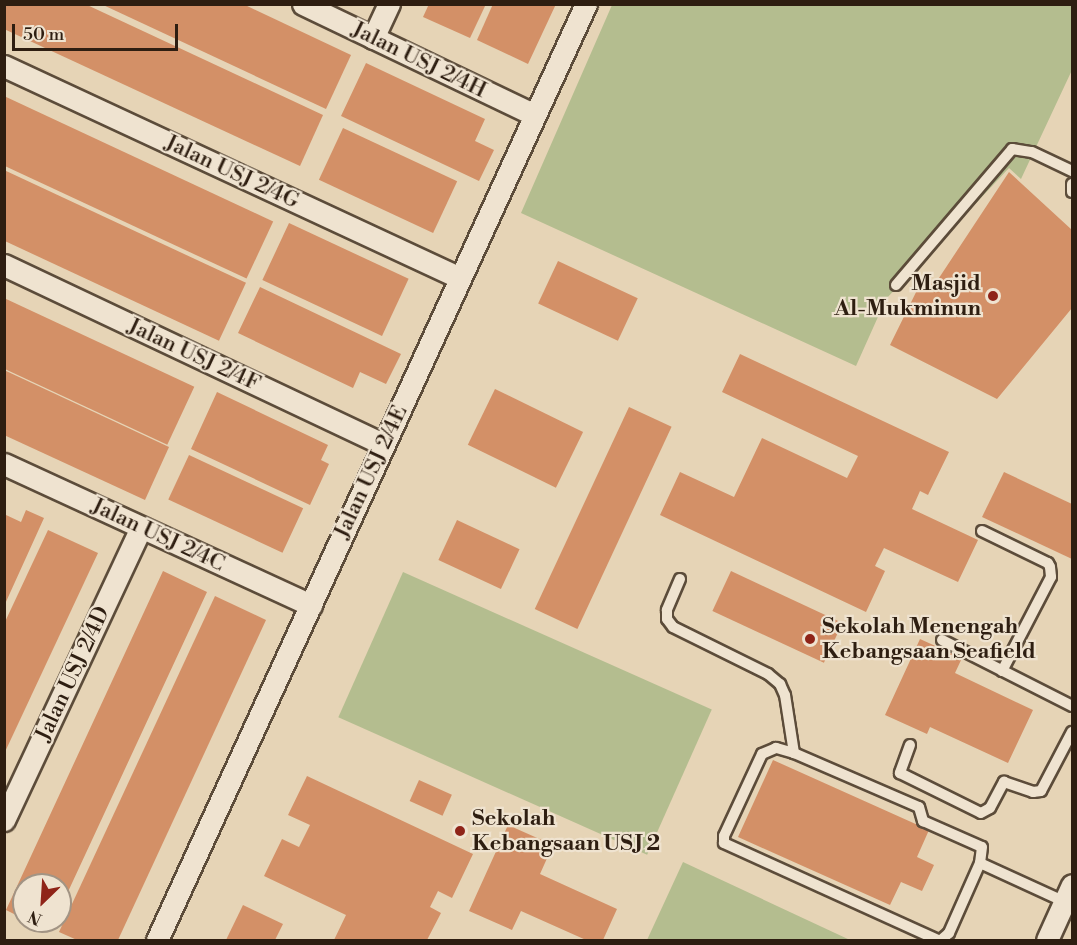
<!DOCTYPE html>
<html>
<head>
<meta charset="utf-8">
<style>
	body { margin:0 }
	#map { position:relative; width:1077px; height:945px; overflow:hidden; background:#e6d4b6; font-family:"Libre Bodoni",serif }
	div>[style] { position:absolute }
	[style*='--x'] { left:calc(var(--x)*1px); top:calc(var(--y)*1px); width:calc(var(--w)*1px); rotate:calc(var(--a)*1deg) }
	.green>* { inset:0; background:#b4bd8f; transform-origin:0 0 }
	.building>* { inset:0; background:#d39067; transform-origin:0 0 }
	.roads { filter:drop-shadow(2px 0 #5c4c3a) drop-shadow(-2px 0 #5c4c3a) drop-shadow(0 2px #5c4c3a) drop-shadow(0 -2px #5c4c3a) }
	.service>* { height:10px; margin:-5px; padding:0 5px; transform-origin:5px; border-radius:5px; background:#efe3d0 }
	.minor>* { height:21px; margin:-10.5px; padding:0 10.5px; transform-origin:10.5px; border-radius:10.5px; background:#efe3d0 }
	.dots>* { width:16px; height:16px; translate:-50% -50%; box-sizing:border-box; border:3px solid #efe3d0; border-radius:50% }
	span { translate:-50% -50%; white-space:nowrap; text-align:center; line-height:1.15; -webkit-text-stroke:4.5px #efe3d0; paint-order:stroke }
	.street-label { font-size:22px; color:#2e1e11 }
	.poi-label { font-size:22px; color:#2e1e11; font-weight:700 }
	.right { translate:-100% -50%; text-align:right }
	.left { translate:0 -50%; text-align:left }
	.frame { position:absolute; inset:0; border:6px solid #2e1e11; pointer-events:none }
	.north { position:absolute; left:12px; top:873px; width:60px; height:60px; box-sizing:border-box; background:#efe3d0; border:2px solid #a29484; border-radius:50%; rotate:205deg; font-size:16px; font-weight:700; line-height:24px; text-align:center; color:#2e1e11 }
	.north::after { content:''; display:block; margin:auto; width:21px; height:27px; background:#8f2418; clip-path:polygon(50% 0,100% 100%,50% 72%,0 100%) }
	.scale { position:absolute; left:12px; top:24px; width:166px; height:27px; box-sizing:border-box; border:3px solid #2e1e11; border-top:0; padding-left:8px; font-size:18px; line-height:21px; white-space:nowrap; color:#2e1e11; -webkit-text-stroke:4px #efe3d0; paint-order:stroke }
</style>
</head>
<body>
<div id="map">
	<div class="green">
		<i style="clip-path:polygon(612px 5px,1072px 5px,1072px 70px,1021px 179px,1009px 168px,886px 299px,856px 366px,521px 213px)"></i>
		<i style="left:403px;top:572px;width:338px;height:159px;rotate:24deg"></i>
		<i style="clip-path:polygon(683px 862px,850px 940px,647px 940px)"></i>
	</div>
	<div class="building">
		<i style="clip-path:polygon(4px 4px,85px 4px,323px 115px,300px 166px,4px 29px)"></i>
		<i style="clip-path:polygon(101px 4px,243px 4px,351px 55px,326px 109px)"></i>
		<i style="clip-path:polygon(429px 4px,486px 4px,470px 38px,423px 17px)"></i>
		<i style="clip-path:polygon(493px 4px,556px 4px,528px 64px,477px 40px)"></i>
		<i style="clip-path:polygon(366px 63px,485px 119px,475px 141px,494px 150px,479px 181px,341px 116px)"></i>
		<i style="left:4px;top:96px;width:297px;height:63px;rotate:25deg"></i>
		<i style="left:343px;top:128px;width:126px;height:57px;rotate:25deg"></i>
		<i style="left:4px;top:170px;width:267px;height:64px;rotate:25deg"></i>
		<i style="clip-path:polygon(1009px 172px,1072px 230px,1072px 308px,997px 399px,890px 345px,924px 276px,935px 284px)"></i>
		<i style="left:289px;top:223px;width:132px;height:63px;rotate:25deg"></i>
		<i style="left:558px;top:261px;width:88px;height:47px;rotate:25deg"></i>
		<i style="clip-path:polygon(260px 287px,401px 354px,386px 384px,360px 372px,353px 388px,238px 333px)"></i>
		<i style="left:4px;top:298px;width:210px;height:64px;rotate:25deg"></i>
		<i style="clip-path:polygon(740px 354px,949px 452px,928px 495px,920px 491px,912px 509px,978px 540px,958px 582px,884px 548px,875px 566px,885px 571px,866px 612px,660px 515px,680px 472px,734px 497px,762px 438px,847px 478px,858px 456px,722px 392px)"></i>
		<i style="clip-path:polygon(4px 370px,169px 447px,145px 500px,4px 435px)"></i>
		<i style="left:495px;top:389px;width:98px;height:62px;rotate:26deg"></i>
		<i style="clip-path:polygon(217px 392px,328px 445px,321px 460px,329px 464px,310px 505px,191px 449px)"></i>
		<i style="left:629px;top:407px;width:47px;height:223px;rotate:25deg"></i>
		<i style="left:189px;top:455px;width:126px;height:49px;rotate:25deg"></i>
		<i style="clip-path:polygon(1004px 472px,1072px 504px,1072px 559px,982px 517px)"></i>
		<i style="clip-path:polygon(26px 510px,44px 518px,5px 604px,5px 519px,6px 515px,21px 522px)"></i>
		<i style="left:457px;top:520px;width:69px;height:44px;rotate:25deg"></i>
		<i style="clip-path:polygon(48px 530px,98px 553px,4px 754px,4px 624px)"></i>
		<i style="clip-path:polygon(163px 571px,207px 592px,60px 909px,60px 885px,24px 885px,24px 919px,6px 910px)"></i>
		<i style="left:731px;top:571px;width:123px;height:44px;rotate:25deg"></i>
		<i style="clip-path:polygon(215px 596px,266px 620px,118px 940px,77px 940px,59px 932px)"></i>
		<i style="clip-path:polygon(920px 639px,962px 658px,955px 673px,1033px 710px,1008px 763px,930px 727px,927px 734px,885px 715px)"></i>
		<i style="clip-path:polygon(773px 760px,929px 830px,917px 857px,934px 865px,922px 891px,901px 882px,890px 905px,738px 837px)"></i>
		<i style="clip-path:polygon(307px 776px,473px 854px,452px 898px,438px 891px,430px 907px,441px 913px,427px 940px,334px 940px,346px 915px,264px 876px,282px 839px,299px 847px,310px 825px,288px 815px)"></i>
		<i style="left:419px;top:780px;width:36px;height:23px;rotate:24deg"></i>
		<i style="clip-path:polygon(508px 825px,553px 845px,540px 874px,617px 909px,603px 940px,586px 940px,521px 911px,512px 930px,469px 911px)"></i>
		<i style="clip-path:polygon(243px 905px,283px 924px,275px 940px,226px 940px)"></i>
		<i style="clip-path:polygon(29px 921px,54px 921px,50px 931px)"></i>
	</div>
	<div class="roads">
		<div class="service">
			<i style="--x:1072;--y:184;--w:8;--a:90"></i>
			<i style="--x:896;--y:285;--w:179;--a:-49.5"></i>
			<i style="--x:1012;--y:149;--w:20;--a:9"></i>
			<i style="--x:1032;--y:152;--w:44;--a:25.4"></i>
			<i style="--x:982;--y:531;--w:73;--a:25.9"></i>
			<i style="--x:1048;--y:563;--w:4;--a:63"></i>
			<i style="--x:1050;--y:567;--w:10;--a:84"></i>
			<i style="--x:1051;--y:577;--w:106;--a:117.5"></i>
			<i style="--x:680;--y:579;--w:34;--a:113"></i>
			<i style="--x:667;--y:610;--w:9;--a:90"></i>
			<i style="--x:667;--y:619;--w:10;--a:53"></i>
			<i style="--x:673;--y:627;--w:106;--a:26.3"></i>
			<i style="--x:768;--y:674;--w:16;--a:40"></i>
			<i style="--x:780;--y:684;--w:12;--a:66"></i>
			<i style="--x:785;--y:695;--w:59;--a:81.2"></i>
			<i style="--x:794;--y:753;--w:19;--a:-164"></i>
			<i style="--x:776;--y:748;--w:15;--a:157"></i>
			<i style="--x:762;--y:754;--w:90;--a:114.9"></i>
			<i style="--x:724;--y:836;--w:7;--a:90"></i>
			<i style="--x:724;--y:843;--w:235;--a:24.4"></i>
			<i style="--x:942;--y:640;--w:146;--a:26.9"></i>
			<i style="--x:910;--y:745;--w:30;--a:110"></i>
			<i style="--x:900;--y:773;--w:90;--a:26.3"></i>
			<i style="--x:981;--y:813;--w:10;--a:-29"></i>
			<i style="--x:990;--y:808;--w:30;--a:-62"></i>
			<i style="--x:1004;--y:782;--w:31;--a:19"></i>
			<i style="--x:1033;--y:792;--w:8;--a:-7"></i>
			<i style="--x:1041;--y:791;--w:67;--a:-62.3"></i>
			<i style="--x:794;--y:753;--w:136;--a:23.4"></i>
			<i style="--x:919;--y:807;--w:15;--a:74"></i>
			<i style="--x:923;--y:821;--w:64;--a:23.8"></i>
			<i style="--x:982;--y:847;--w:16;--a:97"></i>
			<i style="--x:980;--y:863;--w:77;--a:113.9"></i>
			<i style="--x:949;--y:933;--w:11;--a:139"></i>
			<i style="--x:980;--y:863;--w:94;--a:24.6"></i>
		</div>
		<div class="minor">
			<i style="--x:303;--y:4;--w:257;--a:25.6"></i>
			<i style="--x:373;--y:38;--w:38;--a:-65"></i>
			<i style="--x:4;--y:66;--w:503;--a:24.93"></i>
			<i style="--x:4;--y:265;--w:420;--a:25.3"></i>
			<i style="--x:4;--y:464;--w:338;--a:24.7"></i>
			<i style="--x:4;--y:820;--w:323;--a:-64.9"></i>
			<i style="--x:157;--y:940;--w:1030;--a:-65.38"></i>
			<i style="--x:1047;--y:940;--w:60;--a:-65.6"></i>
		</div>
	</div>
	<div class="dots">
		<i style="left:993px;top:296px;background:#8f2418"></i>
		<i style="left:810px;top:639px;background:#8f2418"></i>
		<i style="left:460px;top:831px;background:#8f2418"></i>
	</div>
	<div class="street-label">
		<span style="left:419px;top:60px;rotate:26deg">Jalan USJ 2/4H</span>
		<span style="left:232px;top:172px;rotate:25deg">Jalan USJ 2/4G</span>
		<span style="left:194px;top:355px;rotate:25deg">Jalan USJ 2/4F</span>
		<span style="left:371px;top:472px;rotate:-65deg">Jalan USJ 2/4E</span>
		<span style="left:158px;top:535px;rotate:25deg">Jalan USJ 2/4C</span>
		<span style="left:73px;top:674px;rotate:-65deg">Jalan USJ 2/4D</span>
	</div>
	<div class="poi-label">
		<span class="right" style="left:981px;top:296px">Masjid<br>Al-Mukminun</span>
		<span class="left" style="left:822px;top:639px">Sekolah Menengah<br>Kebangsaan Seafield</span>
		<span class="left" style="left:472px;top:831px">Sekolah<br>Kebangsaan USJ 2</span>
	</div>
	<div class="frame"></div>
	<div class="north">N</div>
	<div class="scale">50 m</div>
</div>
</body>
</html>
